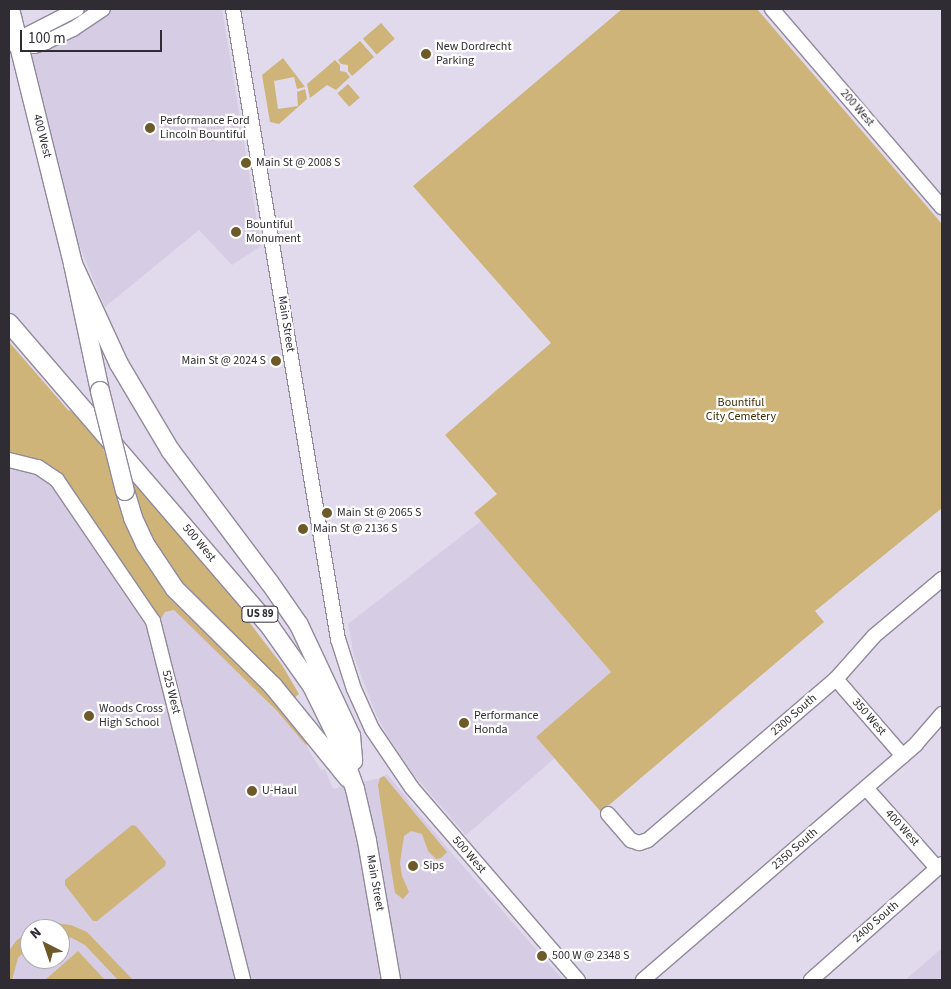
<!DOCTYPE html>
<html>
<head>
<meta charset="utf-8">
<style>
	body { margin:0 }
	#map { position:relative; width:951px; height:989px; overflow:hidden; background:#e1daec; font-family:"Source Sans 3",sans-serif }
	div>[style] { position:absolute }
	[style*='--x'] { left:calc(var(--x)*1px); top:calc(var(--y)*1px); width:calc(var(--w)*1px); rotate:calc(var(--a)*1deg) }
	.built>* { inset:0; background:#d6cce3 }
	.green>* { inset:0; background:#cfb479; transform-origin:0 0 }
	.roads { filter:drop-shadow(1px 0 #918a9b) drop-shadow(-1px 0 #918a9b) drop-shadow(0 1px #918a9b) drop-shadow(0 -1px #918a9b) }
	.minor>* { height:14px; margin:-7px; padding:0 7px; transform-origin:7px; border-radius:7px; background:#fff }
	.major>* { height:18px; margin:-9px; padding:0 9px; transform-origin:9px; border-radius:9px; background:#fff }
	.bridges { filter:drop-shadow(1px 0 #918a9b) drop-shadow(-1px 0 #918a9b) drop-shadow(0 1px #918a9b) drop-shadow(0 -1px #918a9b) }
	.major-bridge>* { height:18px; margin:-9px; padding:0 9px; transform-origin:9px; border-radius:9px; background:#fff }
	.dots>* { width:14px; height:14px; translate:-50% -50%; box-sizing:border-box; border:2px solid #fff; border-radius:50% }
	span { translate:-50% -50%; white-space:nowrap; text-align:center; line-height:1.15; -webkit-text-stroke:4.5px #fff; paint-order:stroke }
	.shield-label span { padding:1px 4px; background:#fff; border:1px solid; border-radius:4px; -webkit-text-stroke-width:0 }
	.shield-label { font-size:11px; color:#2f2d33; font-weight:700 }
	.poi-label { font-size:12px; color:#2f2d33 }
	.left { translate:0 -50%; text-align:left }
	.right { translate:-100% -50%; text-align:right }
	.street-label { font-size:12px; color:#2f2d33 }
	.park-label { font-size:12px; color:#3f2f05 }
	.frame { position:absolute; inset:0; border:10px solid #2f2d33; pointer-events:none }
	.north { position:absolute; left:20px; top:919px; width:50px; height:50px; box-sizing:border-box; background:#fff; border:1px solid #acabad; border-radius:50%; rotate:319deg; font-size:14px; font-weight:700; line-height:20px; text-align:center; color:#2f2d33 }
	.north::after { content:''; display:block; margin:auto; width:18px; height:22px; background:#6e5928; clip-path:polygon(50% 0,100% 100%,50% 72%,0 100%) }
	.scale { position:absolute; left:20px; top:30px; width:142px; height:22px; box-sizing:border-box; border:2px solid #2f2d33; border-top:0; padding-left:6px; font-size:15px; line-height:18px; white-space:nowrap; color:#2f2d33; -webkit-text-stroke:4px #fff; paint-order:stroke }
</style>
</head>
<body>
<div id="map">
	<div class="built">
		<i style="clip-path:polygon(104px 9px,222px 9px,261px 246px,232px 265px,199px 230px,105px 307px,74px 233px,28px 49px)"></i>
		<i style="clip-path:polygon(evenodd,9px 467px,38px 476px,51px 486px,146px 627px,236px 980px,9px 980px,9px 467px,30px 929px,60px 929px,60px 959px,30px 959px,30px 929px)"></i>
		<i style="clip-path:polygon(481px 521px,611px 672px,536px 737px,555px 758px,466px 835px,414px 775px,387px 735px,376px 714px,362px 678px,354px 656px,348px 624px)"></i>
		<i style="clip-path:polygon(174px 610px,287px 721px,306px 745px,321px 770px,325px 769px,333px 789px,380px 778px,387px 774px,449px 850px,563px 980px,251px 980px,160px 620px,165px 612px)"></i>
		<i style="clip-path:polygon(942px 948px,942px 980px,905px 980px)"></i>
	</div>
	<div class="green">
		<i style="clip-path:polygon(622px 9px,757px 9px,942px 224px,942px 508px,815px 611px,824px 622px,601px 812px,536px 737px,611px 672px,474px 513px,497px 494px,445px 435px,551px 343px,413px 186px)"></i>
		<i style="left:381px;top:23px;width:21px;height:24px;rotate:49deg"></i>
		<i style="clip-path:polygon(360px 41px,374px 57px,352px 76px,348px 71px,348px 65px,341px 64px,338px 60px)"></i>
		<i style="clip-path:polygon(283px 58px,305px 87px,297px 89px,294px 77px,274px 81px,278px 109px,298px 106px,297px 92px,305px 89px,307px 99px,279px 124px,270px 122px,262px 75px)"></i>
		<i style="clip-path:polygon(335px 60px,340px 65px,340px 71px,346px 72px,350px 77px,336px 90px,327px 85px,310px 98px,307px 84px)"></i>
		<i style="left:348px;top:84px;width:18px;height:14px;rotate:49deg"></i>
		<i style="clip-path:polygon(9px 342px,68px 410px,76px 413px,101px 442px,137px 548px,157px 578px,275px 697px,310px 742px,306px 745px,277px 711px,174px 610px,165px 612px,160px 620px,62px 476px,9px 453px)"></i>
		<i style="clip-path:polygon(135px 480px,242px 608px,249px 622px,282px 665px,299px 694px,294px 698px,205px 611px,155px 552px,129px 485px)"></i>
		<i style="clip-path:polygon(384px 776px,447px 852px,441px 858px,436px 859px,428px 851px,422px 834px,411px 831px,404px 836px,400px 863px,402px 876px,409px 892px,403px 899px,395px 893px,381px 806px,378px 785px,380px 778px)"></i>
		<i style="clip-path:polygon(132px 825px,136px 826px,166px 862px,165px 866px,97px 921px,93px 921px,65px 885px,65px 880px)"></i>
		<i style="clip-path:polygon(54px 923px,71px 925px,87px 932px,133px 980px,118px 980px,85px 945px,72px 938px,60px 935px,60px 929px,33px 929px)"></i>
		<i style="clip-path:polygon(30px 930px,30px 945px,18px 958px,12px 980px,9px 980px,9px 951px,16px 941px)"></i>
		<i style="clip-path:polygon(78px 951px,105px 980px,45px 980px)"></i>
	</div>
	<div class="roads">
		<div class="minor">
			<i style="--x:233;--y:9;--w:639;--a:80.54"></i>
			<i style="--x:338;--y:639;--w:52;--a:72.3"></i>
			<i style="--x:354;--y:689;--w:44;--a:65.8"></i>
			<i style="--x:372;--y:729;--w:71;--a:55.9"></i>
			<i style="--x:412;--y:788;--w:254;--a:49.2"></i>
			<i style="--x:772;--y:9;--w:261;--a:49.4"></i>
			<i style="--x:18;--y:41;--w:17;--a:17"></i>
			<i style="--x:34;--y:46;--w:13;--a:-18"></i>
			<i style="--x:46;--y:42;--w:30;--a:-26"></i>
			<i style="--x:73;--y:29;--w:36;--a:-34"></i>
			<i style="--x:9;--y:44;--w:76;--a:-27.2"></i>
			<i style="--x:9;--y:460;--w:30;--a:14"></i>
			<i style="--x:38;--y:467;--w:23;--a:34"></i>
			<i style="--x:57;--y:480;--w:171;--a:55.8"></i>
			<i style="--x:153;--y:621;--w:370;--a:75.9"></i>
			<i style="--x:836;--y:679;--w:102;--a:49"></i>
			<i style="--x:866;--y:788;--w:107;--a:48.4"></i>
			<i style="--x:608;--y:814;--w:35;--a:49"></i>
			<i style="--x:631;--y:840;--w:9;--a:21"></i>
			<i style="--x:639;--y:843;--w:9;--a:-18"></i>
			<i style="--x:648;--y:840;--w:248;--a:-40.6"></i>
			<i style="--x:836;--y:679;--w:57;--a:-48.5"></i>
			<i style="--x:874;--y:636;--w:89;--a:-40"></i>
			<i style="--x:643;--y:980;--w:361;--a:-40.8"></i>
			<i style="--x:916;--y:744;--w:40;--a:-49"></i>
			<i style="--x:811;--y:980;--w:175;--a:-41.5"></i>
		</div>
		<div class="major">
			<i style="--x:10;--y:9;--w:263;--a:76.1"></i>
			<i style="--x:73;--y:264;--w:130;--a:78"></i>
			<i style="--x:73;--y:264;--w:110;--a:65.3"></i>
			<i style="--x:119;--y:364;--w:100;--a:59.3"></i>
			<i style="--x:170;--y:450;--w:166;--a:53.1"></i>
			<i style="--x:270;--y:583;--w:51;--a:55.4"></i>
			<i style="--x:299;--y:625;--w:123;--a:64.9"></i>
			<i style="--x:351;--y:736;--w:25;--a:85"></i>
			<i style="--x:9;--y:323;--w:402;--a:49.3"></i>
			<i style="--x:271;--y:628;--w:71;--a:54.7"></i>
			<i style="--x:312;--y:686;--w:55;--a:63.9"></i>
			<i style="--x:336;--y:735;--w:57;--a:70.6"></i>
			<i style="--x:355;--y:789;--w:53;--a:77"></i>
			<i style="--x:367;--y:841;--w:141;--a:80.2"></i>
			<i style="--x:125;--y:491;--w:28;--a:73"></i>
			<i style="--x:133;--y:518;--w:29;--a:65"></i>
			<i style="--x:145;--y:544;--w:54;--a:56.3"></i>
			<i style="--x:175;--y:589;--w:138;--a:44.7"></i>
			<i style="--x:273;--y:686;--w:119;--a:50.8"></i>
		</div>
	</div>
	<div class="bridges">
		<div class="major-bridge">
			<i style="--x:100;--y:391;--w:103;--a:76"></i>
		</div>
	</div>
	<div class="dots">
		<i style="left:426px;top:54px;background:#6e5928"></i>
		<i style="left:150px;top:128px;background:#6e5928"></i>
		<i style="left:246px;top:163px;background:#6e5928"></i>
		<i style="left:236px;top:232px;background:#6e5928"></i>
		<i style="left:276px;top:361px;background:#6e5928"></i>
		<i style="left:327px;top:513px;background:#6e5928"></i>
		<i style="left:303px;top:529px;background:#6e5928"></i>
		<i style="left:89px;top:716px;background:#6e5928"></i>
		<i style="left:464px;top:723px;background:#6e5928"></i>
		<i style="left:252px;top:791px;background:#6e5928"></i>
		<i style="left:413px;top:866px;background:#6e5928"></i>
		<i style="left:542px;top:956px;background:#6e5928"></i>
	</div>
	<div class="shield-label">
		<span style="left:260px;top:614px">US 89</span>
	</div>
	<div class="poi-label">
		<span class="left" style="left:436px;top:54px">New Dordrecht<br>Parking</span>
		<span class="left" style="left:160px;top:128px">Performance Ford<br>Lincoln Bountiful</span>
		<span class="left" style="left:256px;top:163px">Main St @ 2008 S</span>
		<span class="left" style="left:246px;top:232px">Bountiful<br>Monument</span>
		<span class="right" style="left:266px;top:361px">Main St @ 2024 S</span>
		<span class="left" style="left:337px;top:513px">Main St @ 2065 S</span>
		<span class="left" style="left:313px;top:529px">Main St @ 2136 S</span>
		<span class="left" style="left:99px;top:716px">Woods Cross<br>High School</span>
		<span class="left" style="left:474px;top:723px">Performance<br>Honda</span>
		<span class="left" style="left:262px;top:791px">U-Haul</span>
		<span class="left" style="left:423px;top:866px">Sips</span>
		<span class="left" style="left:552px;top:956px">500 W @ 2348 S</span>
	</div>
	<div class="street-label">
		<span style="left:857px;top:108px;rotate:49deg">200 West</span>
		<span style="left:42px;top:136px;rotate:76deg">400 West</span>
		<span style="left:286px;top:324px;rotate:81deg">Main Street</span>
		<span style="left:199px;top:543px;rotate:50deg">500 West</span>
		<span style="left:171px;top:692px;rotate:76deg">525 West</span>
		<span style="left:794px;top:715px;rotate:-41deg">2300 South</span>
		<span style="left:869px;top:717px;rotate:49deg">350 West</span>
		<span style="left:902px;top:828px;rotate:48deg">400 West</span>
		<span style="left:795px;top:849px;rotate:-41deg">2350 South</span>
		<span style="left:469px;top:855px;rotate:49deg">500 West</span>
		<span style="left:375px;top:883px;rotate:80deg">Main Street</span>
		<span style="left:876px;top:922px;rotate:-41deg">2400 South</span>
	</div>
	<div class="park-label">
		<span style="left:741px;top:410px">Bountiful<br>City Cemetery</span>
	</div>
	<div class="frame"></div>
	<div class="north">N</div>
	<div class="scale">100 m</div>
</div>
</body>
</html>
